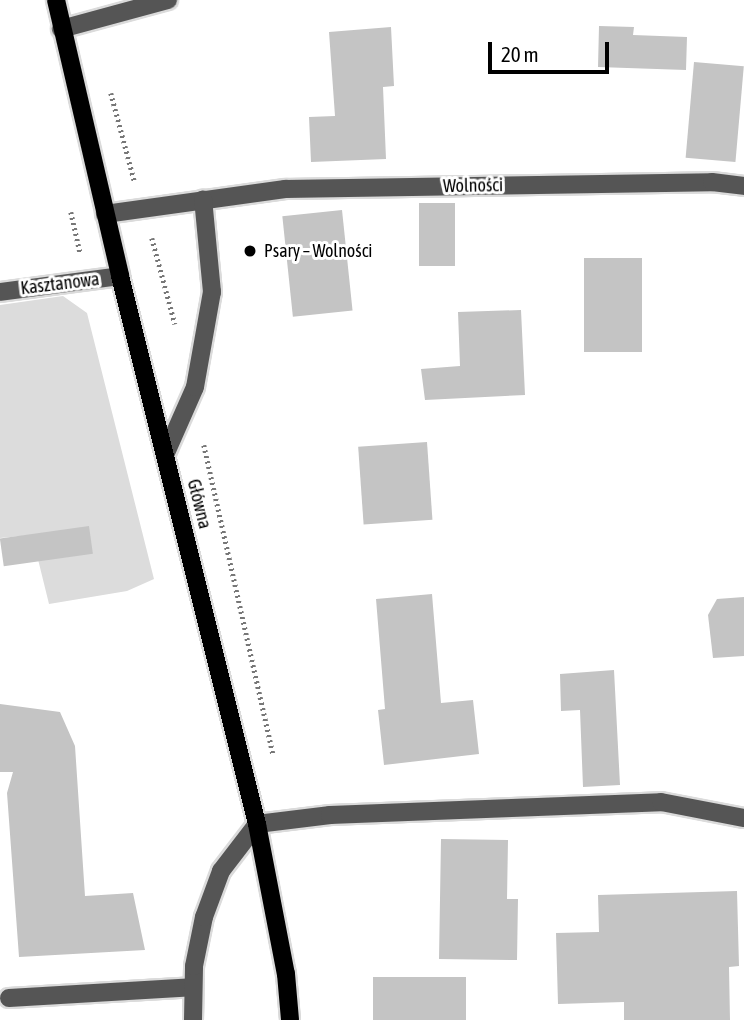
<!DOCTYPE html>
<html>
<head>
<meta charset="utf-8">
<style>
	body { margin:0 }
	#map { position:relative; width:744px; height:1020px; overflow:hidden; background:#fff; font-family:"Asap Condensed",sans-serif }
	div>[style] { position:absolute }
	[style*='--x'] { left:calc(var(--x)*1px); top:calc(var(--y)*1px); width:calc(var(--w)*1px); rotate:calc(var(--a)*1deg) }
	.green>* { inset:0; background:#dcdcdc }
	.building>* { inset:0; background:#c4c4c4; transform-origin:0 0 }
	.path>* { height:4.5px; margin-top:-2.25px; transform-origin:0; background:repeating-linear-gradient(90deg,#777 0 2px,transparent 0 5.5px) }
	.roads { filter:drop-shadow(2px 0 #dbdbdb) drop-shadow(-2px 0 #dbdbdb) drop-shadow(0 2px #dbdbdb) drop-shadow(0 -2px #dbdbdb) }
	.minor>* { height:18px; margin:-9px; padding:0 9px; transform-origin:9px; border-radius:9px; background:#555 }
	.major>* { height:18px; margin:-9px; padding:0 9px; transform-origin:9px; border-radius:9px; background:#000 }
	.dots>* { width:19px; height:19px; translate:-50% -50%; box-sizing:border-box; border:4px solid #fff; border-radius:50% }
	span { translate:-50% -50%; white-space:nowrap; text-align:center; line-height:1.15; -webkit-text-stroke:6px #fff; paint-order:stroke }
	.street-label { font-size:18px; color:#000 }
	.poi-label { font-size:18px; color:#000 }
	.left { translate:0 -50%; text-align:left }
	.scale { position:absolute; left:488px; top:42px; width:121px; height:32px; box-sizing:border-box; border:4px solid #000; border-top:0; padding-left:9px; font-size:21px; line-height:24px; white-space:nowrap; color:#000; -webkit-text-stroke:5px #fff; paint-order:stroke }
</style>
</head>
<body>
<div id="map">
	<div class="green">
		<i style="clip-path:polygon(63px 296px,87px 313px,154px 579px,127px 591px,49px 604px,32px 535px,0 538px,0 305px)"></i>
	</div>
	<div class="building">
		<i style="clip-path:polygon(599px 26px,634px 27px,633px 35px,687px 37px,686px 70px,598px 67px)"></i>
		<i style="clip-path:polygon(391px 27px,394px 86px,383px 87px,386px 159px,311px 162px,309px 117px,335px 116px,329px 32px)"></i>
		<i style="left:694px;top:62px;width:50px;height:96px;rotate:5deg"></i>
		<i style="left:419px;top:203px;width:36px;height:63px"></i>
		<i style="left:342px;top:210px;width:101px;height:60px;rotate:84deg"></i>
		<i style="left:584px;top:258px;width:58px;height:94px"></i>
		<i style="clip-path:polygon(521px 310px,525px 395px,425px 400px,421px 369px,460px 366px,458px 312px)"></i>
		<i style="left:427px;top:442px;width:78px;height:69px;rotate:86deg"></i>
		<i style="left:89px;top:526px;width:28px;height:90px;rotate:82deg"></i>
		<i style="clip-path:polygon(432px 594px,441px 703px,473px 700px,479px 754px,384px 765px,378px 710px,385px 709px,376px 599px)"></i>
		<i style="clip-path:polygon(744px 597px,744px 656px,713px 658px,708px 615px,717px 599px)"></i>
		<i style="clip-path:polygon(614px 670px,620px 785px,583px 787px,580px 710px,561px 711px,560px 674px)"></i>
		<i style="clip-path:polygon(0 704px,60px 712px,75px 746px,85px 896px,133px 893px,145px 950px,19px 957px,7px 793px,13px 772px,0 772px)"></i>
		<i style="clip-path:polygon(441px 839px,508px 840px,507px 899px,518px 899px,517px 960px,439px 959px)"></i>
		<i style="clip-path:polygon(737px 891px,739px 966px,729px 967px,730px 1020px,624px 1020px,624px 1002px,558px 1004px,556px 933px,599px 932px,598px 895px)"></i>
		<i style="left:466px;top:977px;width:43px;height:93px;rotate:90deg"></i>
	</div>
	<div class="path">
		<i style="--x:111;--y:93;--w:93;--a:75.1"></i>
		<i style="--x:71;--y:212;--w:41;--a:77.3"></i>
		<i style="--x:152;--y:238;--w:89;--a:75"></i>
		<i style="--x:204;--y:445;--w:317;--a:77.4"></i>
	</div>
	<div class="roads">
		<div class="minor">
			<i style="--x:61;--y:29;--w:111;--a:-15.2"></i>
			<i style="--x:105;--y:214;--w:182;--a:-7.9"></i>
			<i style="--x:285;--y:189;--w:427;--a:-0.9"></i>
			<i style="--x:712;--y:182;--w:32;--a:7"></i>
			<i style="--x:0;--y:292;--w:121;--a:-7.6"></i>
			<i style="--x:165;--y:455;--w:74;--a:-66.2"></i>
			<i style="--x:195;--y:387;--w:97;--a:-79.9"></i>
			<i style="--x:212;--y:292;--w:93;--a:-95.5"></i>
			<i style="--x:9;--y:998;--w:183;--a:-3.4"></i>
			<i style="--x:193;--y:1020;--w:54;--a:-88.9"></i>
			<i style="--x:194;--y:966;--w:50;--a:-78.5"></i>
			<i style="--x:204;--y:917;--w:49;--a:-69.7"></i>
			<i style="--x:221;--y:871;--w:59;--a:-52.5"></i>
			<i style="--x:257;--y:824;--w:74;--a:-7"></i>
			<i style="--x:330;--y:815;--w:331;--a:-2.2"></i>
			<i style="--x:661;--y:802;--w:85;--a:10.9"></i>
		</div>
		<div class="major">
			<i style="--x:56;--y:0;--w:283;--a:76.9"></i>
			<i style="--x:120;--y:276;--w:565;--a:75.96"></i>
			<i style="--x:257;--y:824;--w:153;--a:79.1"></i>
			<i style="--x:286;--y:974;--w:46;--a:85"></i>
		</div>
	</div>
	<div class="dots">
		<i style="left:250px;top:251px;background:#000"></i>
	</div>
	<div class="street-label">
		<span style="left:473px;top:186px;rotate:-1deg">Wolności</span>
		<span style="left:60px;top:284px;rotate:-7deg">Kasztanowa</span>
		<span style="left:199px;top:504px;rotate:76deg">Główna</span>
	</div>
	<div class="poi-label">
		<span class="left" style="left:264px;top:251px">Psary – Wolności</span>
	</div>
	<div class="scale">20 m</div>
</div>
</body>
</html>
